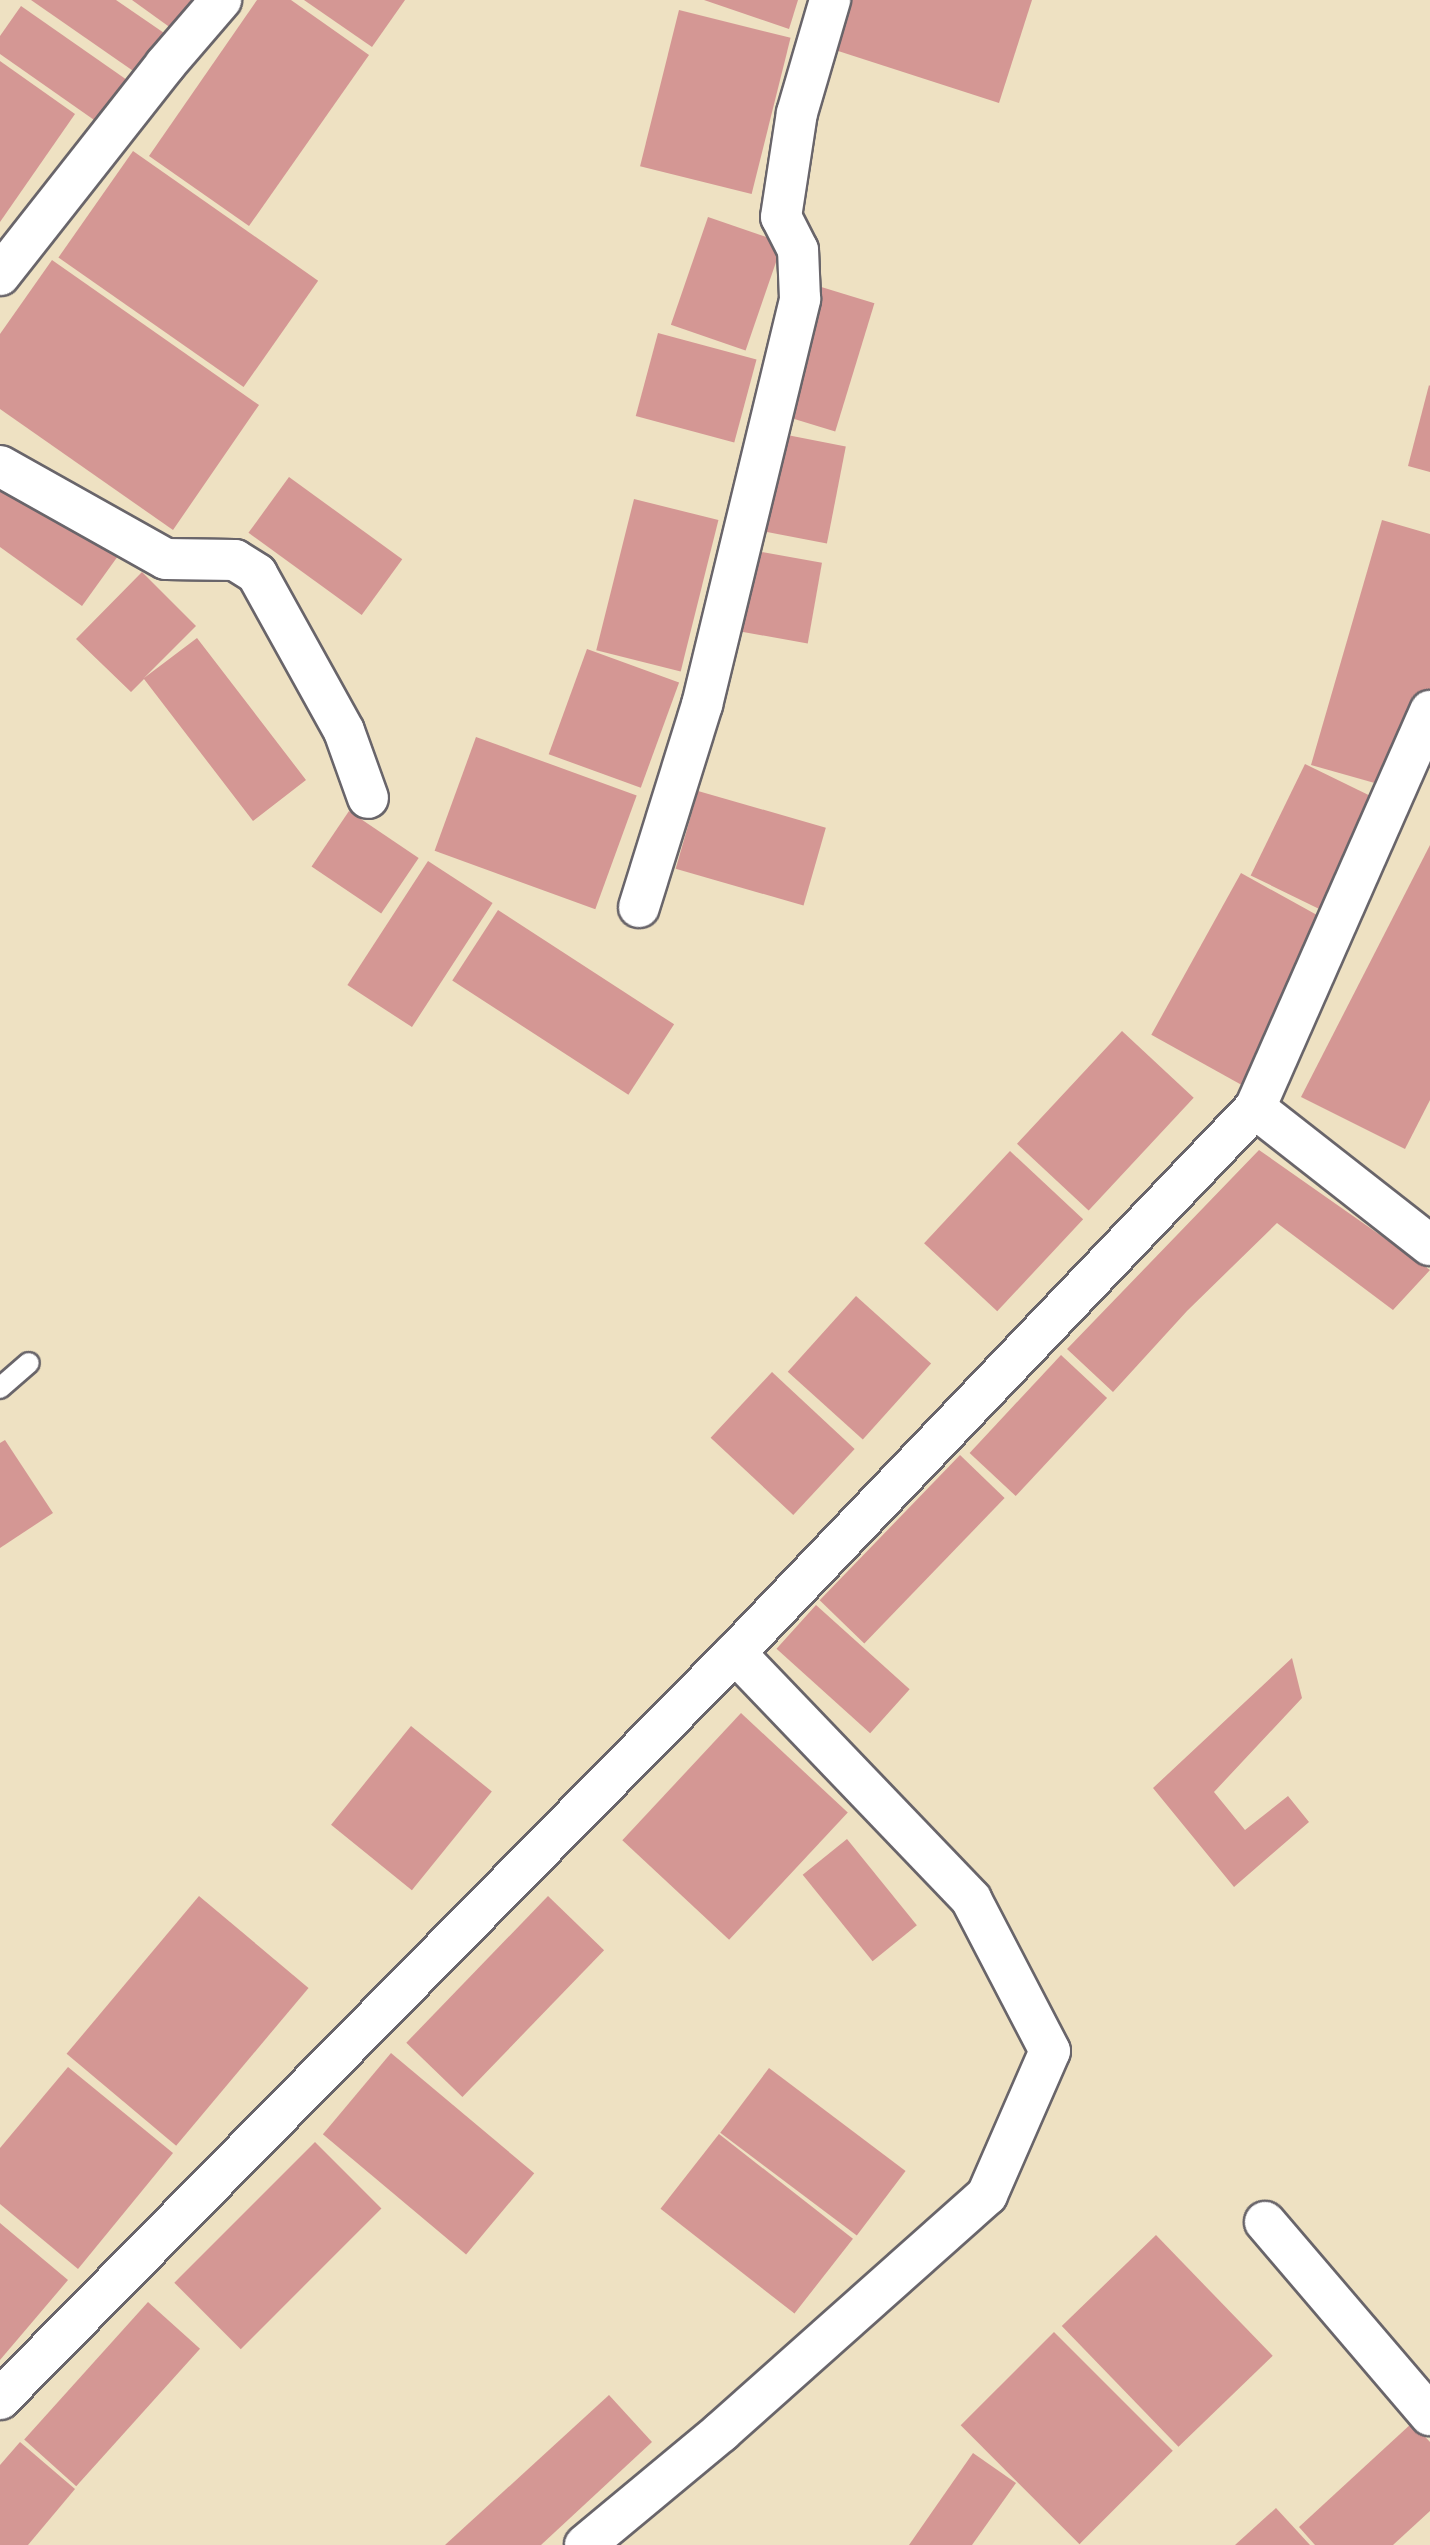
<!DOCTYPE html>
<html>
<head>
<meta charset="utf-8">
<style>
	body { margin:0 }
	#map { position:relative; width:1430px; height:2545px; overflow:hidden; background:#eee1c2; font-family:"Libre Caslon Text",serif }
	div>[style] { position:absolute }
	[style*='--x'] { left:calc(var(--x)*1px); top:calc(var(--y)*1px); width:calc(var(--w)*1px); rotate:calc(var(--a)*1deg) }
	.building>* { inset:0; background:#d49794; transform-origin:0 0 }
	.roads { filter:drop-shadow(2px 0 #69656a) drop-shadow(-2px 0 #69656a) drop-shadow(0 2px #69656a) drop-shadow(0 -2px #69656a) }
	.lane>* { height:20px; margin:-10px; padding:0 10px; transform-origin:10px; border-radius:10px; background:#fff }
	.street>* { height:40px; margin:-20px; padding:0 20px; transform-origin:20px; border-radius:20px; background:#fff }
	span { translate:-50% -50%; white-space:nowrap; text-align:center; line-height:1.15; -webkit-text-stroke:6px #fdfcf7; paint-order:stroke }
</style>
</head>
<body>
<div id="map">
	<div class="building">
		<i style="clip-path:polygon(31px 0,116px 0,167px 35px,139px 75px)"></i>
		<i style="clip-path:polygon(132px 0,197px 0,175px 31px)"></i>
		<i style="clip-path:polygon(257px 0,291px 0,369px 55px,249px 226px,149px 156px)"></i>
		<i style="clip-path:polygon(304px 0,405px 0,372px 47px)"></i>
		<i style="clip-path:polygon(704px 0,798px 0,789px 29px)"></i>
		<i style="clip-path:polygon(848px 0,1032px 0,999px 103px,832px 49px)"></i>
		<i style="clip-path:polygon(21px 6px,127px 80px,97px 122px,0 54px,0 36px)"></i>
		<i style="left:679px;top:10px;width:115px;height:161px;rotate:14deg"></i>
		<i style="clip-path:polygon(0 61px,75px 114px,0 222px)"></i>
		<i style="left:133px;top:151px;width:226px;height:130px;rotate:35deg"></i>
		<i style="left:708px;top:217px;width:79px;height:114px;rotate:19deg"></i>
		<i style="clip-path:polygon(52px 260px,259px 405px,173px 530px,0 409px,0 334px)"></i>
		<i style="left:818px;top:286px;width:59px;height:134px;rotate:17deg"></i>
		<i style="left:658px;top:333px;width:102px;height:86px;rotate:15deg"></i>
		<i style="clip-path:polygon(1429px 385px,1430px 386px,1430px 472px,1408px 466px)"></i>
		<i style="left:782px;top:434px;width:65px;height:99px;rotate:11deg"></i>
		<i style="clip-path:polygon(0 471px,118px 556px,82px 606px,0 547px)"></i>
		<i style="left:289px;top:477px;width:140px;height:69px;rotate:36deg"></i>
		<i style="left:634px;top:499px;width:87px;height:156px;rotate:14deg"></i>
		<i style="clip-path:polygon(1382px 520px,1430px 534px,1430px 695px,1403px 791px,1311px 765px)"></i>
		<i style="left:756px;top:551px;width:67px;height:82px;rotate:10deg"></i>
		<i style="clip-path:polygon(142px 572px,196px 626px,144px 678px,197px 638px,306px 780px,253px 821px,144px 679px,131px 692px,76px 639px)"></i>
		<i style="left:587px;top:649px;width:98px;height:112px;rotate:20deg"></i>
		<i style="left:476px;top:737px;width:171px;height:121px;rotate:20deg"></i>
		<i style="left:1305px;top:764px;width:102px;height:124px;rotate:26deg"></i>
		<i style="left:698px;top:791px;width:133px;height:81px;rotate:16deg"></i>
		<i style="left:349px;top:811px;width:84px;height:67px;rotate:34deg"></i>
		<i style="clip-path:polygon(1430px 845px,1430px 1100px,1405px 1149px,1301px 1097px)"></i>
		<i style="left:428px;top:861px;width:77px;height:148px;rotate:33deg"></i>
		<i style="left:1241px;top:873px;width:108px;height:185px;rotate:29deg"></i>
		<i style="left:498px;top:910px;width:210px;height:84px;rotate:33deg"></i>
		<i style="left:1122px;top:1031px;width:98px;height:154px;rotate:43deg"></i>
		<i style="clip-path:polygon(1259px 1150px,1430px 1270px,1393px 1310px,1277px 1223px,1187px 1311px,1113px 1392px,1067px 1349px)"></i>
		<i style="left:1010px;top:1151px;width:100px;height:126px;rotate:43deg"></i>
		<i style="left:856px;top:1296px;width:101px;height:102px;rotate:42deg"></i>
		<i style="left:1061px;top:1355px;width:63px;height:134px;rotate:43deg"></i>
		<i style="left:772px;top:1372px;width:113px;height:90px;rotate:43deg"></i>
		<i style="clip-path:polygon(5px 1440px,53px 1513px,0 1548px,0 1443px)"></i>
		<i style="left:960px;top:1455px;width:62px;height:202px;rotate:44deg"></i>
		<i style="left:816px;top:1605px;width:126px;height:59px;rotate:42deg"></i>
		<i style="clip-path:polygon(1292px 1658px,1302px 1698px,1214px 1792px,1245px 1830px,1288px 1796px,1309px 1822px,1234px 1887px,1153px 1788px)"></i>
		<i style="left:741px;top:1713px;width:146px;height:174px;rotate:43deg"></i>
		<i style="left:411px;top:1726px;width:104px;height:127px;rotate:39deg"></i>
		<i style="left:847px;top:1839px;width:111px;height:57px;rotate:51deg"></i>
		<i style="left:199px;top:1896px;width:143px;height:206px;rotate:40deg"></i>
		<i style="left:548px;top:1896px;width:78px;height:204px;rotate:44deg"></i>
		<i style="left:391px;top:2053px;width:187px;height:106px;rotate:40deg"></i>
		<i style="clip-path:polygon(68px 2067px,173px 2153px,78px 2269px,0 2204px,0 2148px)"></i>
		<i style="left:769px;top:2068px;width:171px;height:81px;rotate:37deg"></i>
		<i style="left:719px;top:2134px;width:170px;height:95px;rotate:38deg"></i>
		<i style="left:315px;top:2142px;width:94px;height:199px;rotate:45deg"></i>
		<i style="clip-path:polygon(0 2223px,68px 2280px,0 2360px)"></i>
		<i style="left:1156px;top:2235px;width:168px;height:131px;rotate:46deg"></i>
		<i style="left:148px;top:2302px;width:70px;height:185px;rotate:42deg"></i>
		<i style="left:1054px;top:2332px;width:168px;height:132px;rotate:45deg"></i>
		<i style="clip-path:polygon(609px 2395px,652px 2442px,541px 2545px,445px 2545px)"></i>
		<i style="clip-path:polygon(1412px 2423px,1430px 2442px,1430px 2511px,1393px 2545px,1315px 2545px,1299px 2527px)"></i>
		<i style="clip-path:polygon(20px 2442px,75px 2489px,28px 2545px,0 2545px,0 2465px)"></i>
		<i style="clip-path:polygon(973px 2453px,1016px 2483px,972px 2545px,909px 2545px)"></i>
		<i style="clip-path:polygon(1276px 2508px,1310px 2545px,1235px 2545px)"></i>
	</div>
	<div class="roads">
		<div class="lane">
			<i style="--x:0;--y:1388;--w:38;--a:-41"></i>
		</div>
		<div class="street">
			<i style="--x:0;--y:275;--w:267;--a:-51.8"></i>
			<i style="--x:165;--y:65;--w:86;--a:-49.3"></i>
			<i style="--x:0;--y:466;--w:190;--a:29.3"></i>
			<i style="--x:166;--y:559;--w:69;--a:0.8"></i>
			<i style="--x:235;--y:560;--w:26;--a:32"></i>
			<i style="--x:257;--y:574;--w:179;--a:61"></i>
			<i style="--x:344;--y:731;--w:71;--a:70.3"></i>
			<i style="--x:639;--y:907;--w:212;--a:-72.7"></i>
			<i style="--x:702;--y:705;--w:418;--a:-76.4"></i>
			<i style="--x:800;--y:299;--w:49;--a:-92.3"></i>
			<i style="--x:798;--y:250;--w:37;--a:-117"></i>
			<i style="--x:781;--y:217;--w:105;--a:-81.3"></i>
			<i style="--x:797;--y:113;--w:118;--a:-73.7"></i>
			<i style="--x:1255;--y:1108;--w:222;--a:38.1"></i>
			<i style="--x:1265;--y:2222;--w:254;--a:49.5"></i>
			<i style="--x:0;--y:2399;--w:1047;--a:-45.43"></i>
			<i style="--x:735;--y:1653;--w:753;--a:-46.34"></i>
			<i style="--x:1255;--y:1108;--w:434;--a:-66.2"></i>
			<i style="--x:585;--y:2545;--w:177;--a:-39.7"></i>
			<i style="--x:721;--y:2432;--w:356;--a:-41.7"></i>
			<i style="--x:987;--y:2195;--w:157;--a:-66.4"></i>
			<i style="--x:1050;--y:2051;--w:171;--a:-117.5"></i>
			<i style="--x:971;--y:1899;--w:341;--a:-133.8"></i>
		</div>
	</div>
</div>
</body>
</html>
